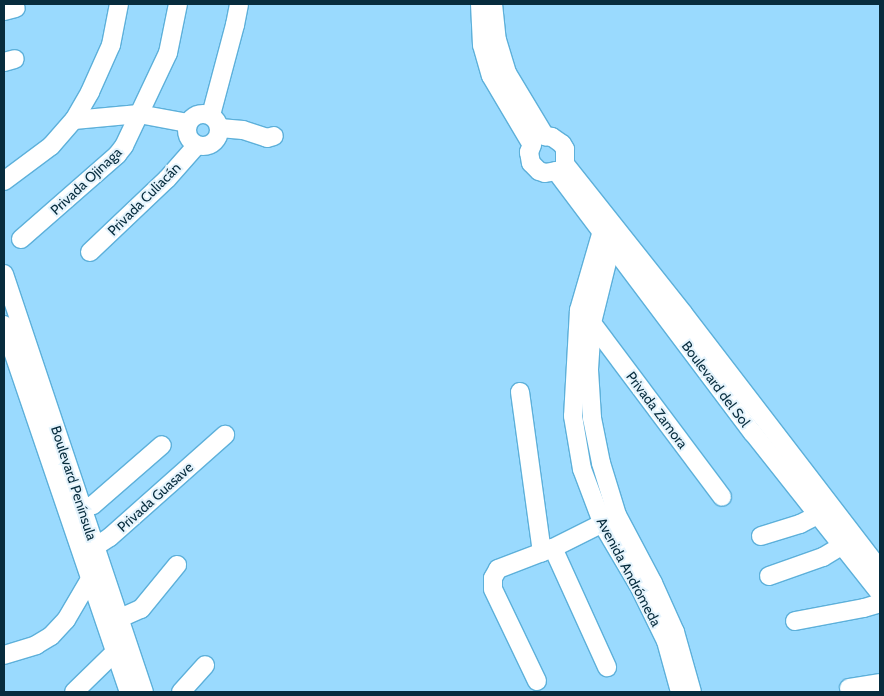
<!DOCTYPE html>
<html>
<head>
<meta charset="utf-8">
<style>
	body { margin:0 }
	#map { position:relative; width:884px; height:696px; overflow:hidden; background:#9adafe; font-family:Cabin,sans-serif }
	div>[style] { position:absolute }
	[style*='--x'] { left:calc(var(--x)*1px); top:calc(var(--y)*1px); width:calc(var(--w)*1px); rotate:calc(var(--a)*1deg) }
	.roads { filter:drop-shadow(1px 0 #5db0da) drop-shadow(-1px 0 #5db0da) drop-shadow(0 1px #5db0da) drop-shadow(0 -1px #5db0da) }
	.minor>* { height:18px; margin:-9px; padding:0 9px; transform-origin:9px; border-radius:9px; background:#fff }
	.minor>.ring { margin:-9px; padding:0; box-sizing:content-box; background:none; border:18px solid #fff; border-radius:50% }
	span { translate:-50% -50%; white-space:nowrap; text-align:center; line-height:1.15; -webkit-text-stroke:4px #e5f4fd; paint-order:stroke }
	.street-label { font-size:14px; color:#072c3d }
	.frame { position:absolute; inset:0; border:5px solid #072c3d; pointer-events:none }
</style>
</head>
<body>
<div id="map">
	<div class="roads">
		<div class="minor">
			<i style="--x:480;--y:4;--w:41;--a:87.2"></i>
			<i style="--x:482;--y:45;--w:32;--a:74"></i>
			<i style="--x:491;--y:76;--w:80;--a:59.3"></i>
			<i style="--x:532;--y:145;--w:8;--a:113"></i>
			<i style="--x:529;--y:152;--w:11;--a:80"></i>
			<i style="--x:531;--y:163;--w:11;--a:45"></i>
			<i style="--x:539;--y:171;--w:6;--a:18"></i>
			<i style="--x:545;--y:173;--w:11;--a:-10"></i>
			<i style="--x:556;--y:171;--w:328;--a:53.1"></i>
			<i style="--x:753;--y:433;--w:204;--a:51.6"></i>
			<i style="--x:493;--y:4;--w:36;--a:84"></i>
			<i style="--x:497;--y:40;--w:34;--a:73"></i>
			<i style="--x:507;--y:73;--w:74;--a:58.9"></i>
			<i style="--x:545;--y:136;--w:7;--a:8"></i>
			<i style="--x:552;--y:137;--w:12;--a:35"></i>
			<i style="--x:562;--y:144;--w:6;--a:59"></i>
			<i style="--x:565;--y:149;--w:15;--a:90"></i>
			<i style="--x:565;--y:164;--w:190;--a:51.6"></i>
			<i style="--x:683;--y:313;--w:324;--a:52.5"></i>
			<i style="--x:4;--y:11;--w:12;--a:-14"></i>
			<i style="--x:4;--y:62;--w:11;--a:-15"></i>
			<i class="ring" style="left:187px;top:114px;width:14px;height:14px"></i>
			<i style="--x:211;--y:115;--w:93;--a:-75.1"></i>
			<i style="--x:235;--y:25;--w:21;--a:-79"></i>
			<i style="--x:74;--y:120;--w:65;--a:-5.3"></i>
			<i style="--x:139;--y:114;--w:50;--a:10.4"></i>
			<i style="--x:220;--y:128;--w:23;--a:5"></i>
			<i style="--x:243;--y:130;--w:25;--a:18"></i>
			<i style="--x:267;--y:138;--w:7;--a:-16"></i>
			<i style="--x:4;--y:181;--w:59;--a:-36.7"></i>
			<i style="--x:51;--y:146;--w:35;--a:-49"></i>
			<i style="--x:74;--y:120;--w:32;--a:-60"></i>
			<i style="--x:90;--y:92;--w:51;--a:-65.9"></i>
			<i style="--x:111;--y:45;--w:42;--a:-79"></i>
			<i style="--x:604;--y:224;--w:90;--a:106.2"></i>
			<i style="--x:579;--y:310;--w:106;--a:93.2"></i>
			<i style="--x:573;--y:416;--w:54;--a:80.4"></i>
			<i style="--x:582;--y:469;--w:60;--a:69.4"></i>
			<i style="--x:603;--y:525;--w:71;--a:59.5"></i>
			<i style="--x:639;--y:586;--w:61;--a:63.9"></i>
			<i style="--x:666;--y:641;--w:53;--a:74.6"></i>
			<i style="--x:615;--y:238;--w:9;--a:117"></i>
			<i style="--x:611;--y:246;--w:79;--a:103.9"></i>
			<i style="--x:592;--y:323;--w:47;--a:93.7"></i>
			<i style="--x:589;--y:370;--w:48;--a:86.4"></i>
			<i style="--x:592;--y:418;--w:46;--a:78.7"></i>
			<i style="--x:601;--y:463;--w:54;--a:72.9"></i>
			<i style="--x:617;--y:515;--w:77;--a:62.1"></i>
			<i style="--x:653;--y:583;--w:54;--a:65.8"></i>
			<i style="--x:675;--y:632;--w:62;--a:74.2"></i>
			<i style="--x:21;--y:239;--w:128;--a:-41.2"></i>
			<i style="--x:117;--y:155;--w:11;--a:-52"></i>
			<i style="--x:124;--y:146;--w:103;--a:-64.7"></i>
			<i style="--x:168;--y:53;--w:50;--a:-78.5"></i>
			<i style="--x:90;--y:252;--w:106;--a:-43.5"></i>
			<i style="--x:167;--y:179;--w:45;--a:-48.6"></i>
			<i style="--x:4;--y:274;--w:441;--a:71.5"></i>
			<i style="--x:592;--y:323;--w:217;--a:53.2"></i>
			<i style="--x:4;--y:325;--w:388;--a:71.2"></i>
			<i style="--x:520;--y:392;--w:162;--a:82.2"></i>
			<i style="--x:82;--y:508;--w:11;--a:-15"></i>
			<i style="--x:93;--y:505;--w:91;--a:-41"></i>
			<i style="--x:761;--y:536;--w:41;--a:-17.1"></i>
			<i style="--x:800;--y:524;--w:33;--a:-27"></i>
			<i style="--x:553;--y:548;--w:131;--a:65.6"></i>
			<i style="--x:87;--y:552;--w:27;--a:-33"></i>
			<i style="--x:110;--y:537;--w:154;--a:-41.6"></i>
			<i style="--x:769;--y:576;--w:57;--a:-19.4"></i>
			<i style="--x:823;--y:557;--w:23;--a:-31"></i>
			<i style="--x:795;--y:621;--w:70;--a:-10.7"></i>
			<i style="--x:864;--y:608;--w:17;--a:-17"></i>
			<i style="--x:109;--y:623;--w:35;--a:-24"></i>
			<i style="--x:141;--y:609;--w:57;--a:-50.7"></i>
			<i style="--x:4;--y:655;--w:34;--a:-17"></i>
			<i style="--x:36;--y:645;--w:17;--a:-31"></i>
			<i style="--x:51;--y:636;--w:22;--a:-47"></i>
			<i style="--x:66;--y:620;--w:53;--a:-59.6"></i>
			<i style="--x:537;--y:681;--w:102;--a:-115.6"></i>
			<i style="--x:493;--y:589;--w:11;--a:-90"></i>
			<i style="--x:493;--y:578;--w:10;--a:-61"></i>
			<i style="--x:498;--y:569;--w:59;--a:-20.9"></i>
			<i style="--x:553;--y:548;--w:67;--a:-26.6"></i>
			<i style="--x:849;--y:688;--w:31;--a:-9"></i>
			<i style="--x:74;--y:692;--w:57;--a:-44.3"></i>
			<i style="--x:115;--y:652;--w:9;--a:-58"></i>
			<i style="--x:181;--y:692;--w:36;--a:-48"></i>
		</div>
	</div>
	<div class="street-label">
		<span style="left:86px;top:181px;rotate:-43deg">Privada Ojinaga</span>
		<span style="left:144px;top:199px;rotate:-45deg">Privada Culiacán</span>
		<span style="left:716px;top:384px;rotate:53deg">Boulevard del Sol</span>
		<span style="left:657px;top:410px;rotate:53deg">Privada Zamora</span>
		<span style="left:74px;top:483px;rotate:72deg">Boulevard Península</span>
		<span style="left:155px;top:497px;rotate:-42deg">Privada Guasave</span>
		<span style="left:629px;top:572px;rotate:62deg">Avenida Andrómeda</span>
	</div>
	<div class="frame"></div>
</div>
</body>
</html>
